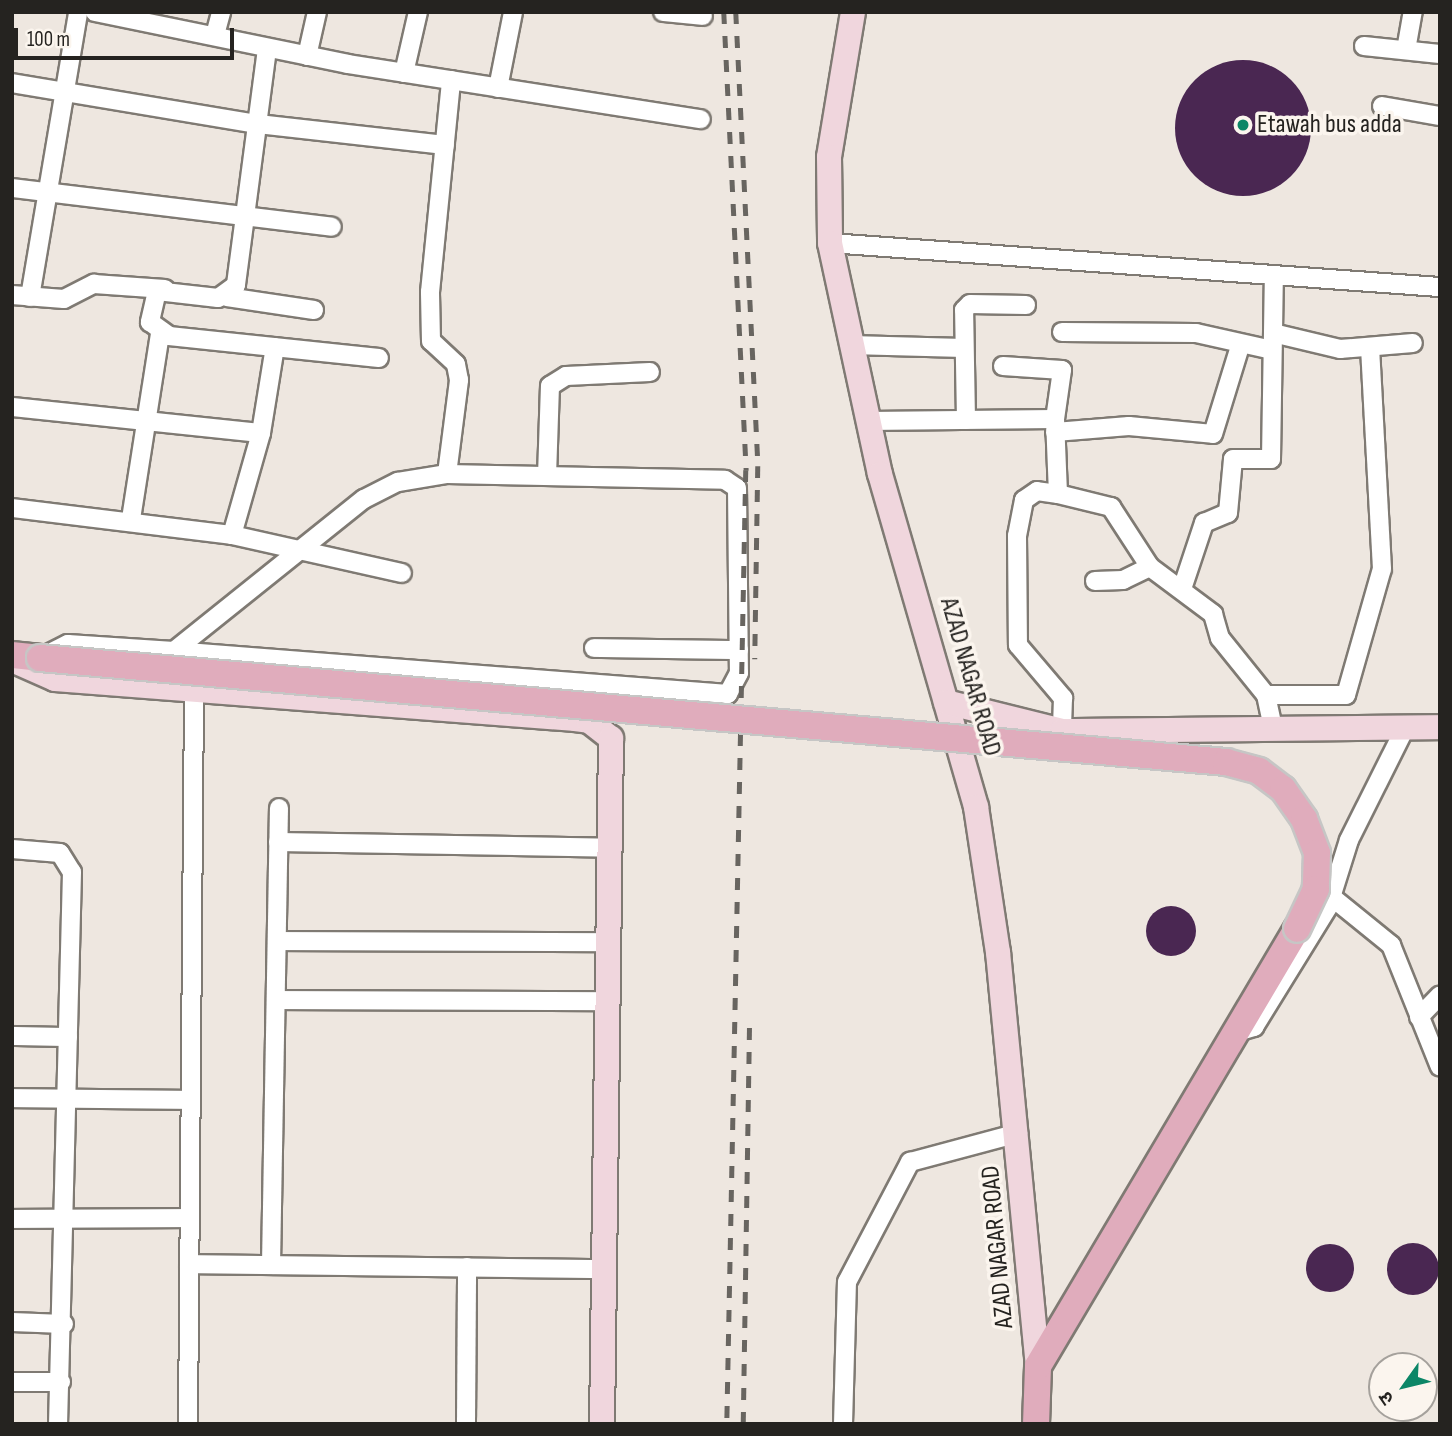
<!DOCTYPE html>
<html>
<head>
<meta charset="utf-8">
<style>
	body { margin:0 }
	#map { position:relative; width:1452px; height:1436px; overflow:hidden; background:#eee7e0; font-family:"Sofia Sans Condensed","Noto Sans Devanagari",sans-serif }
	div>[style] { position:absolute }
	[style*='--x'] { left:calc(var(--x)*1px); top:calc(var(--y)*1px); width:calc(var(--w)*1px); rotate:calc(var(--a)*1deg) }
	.building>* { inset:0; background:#4a2752 }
	.round { border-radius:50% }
	.roads { filter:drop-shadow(2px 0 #7f7a73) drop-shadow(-2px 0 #7f7a73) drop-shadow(0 2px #7f7a73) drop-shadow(0 -2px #7f7a73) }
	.street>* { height:18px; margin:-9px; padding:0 9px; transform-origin:9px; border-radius:9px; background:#fff }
	.secondary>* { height:24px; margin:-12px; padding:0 12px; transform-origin:12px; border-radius:12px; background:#f0d6dd }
	.primary>* { height:26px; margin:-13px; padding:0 13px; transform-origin:13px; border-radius:13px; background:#e0acbc }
	.rail>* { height:4.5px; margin-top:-2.25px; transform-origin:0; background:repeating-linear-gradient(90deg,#686560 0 12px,transparent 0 24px) }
	.bridges { filter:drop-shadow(2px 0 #c6c6c5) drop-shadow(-2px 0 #c6c6c5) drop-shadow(0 2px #c6c6c5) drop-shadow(0 -2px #c6c6c5) }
	.primary-bridge>* { height:26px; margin:-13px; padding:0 13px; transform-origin:13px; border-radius:13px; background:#e0acbc }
	.dots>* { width:19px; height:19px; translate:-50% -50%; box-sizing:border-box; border:4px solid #fbf5ee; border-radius:50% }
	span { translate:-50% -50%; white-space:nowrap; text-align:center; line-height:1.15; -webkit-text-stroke:7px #fbf5ee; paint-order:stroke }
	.poi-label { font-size:26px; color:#252320 }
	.left { translate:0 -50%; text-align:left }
	.street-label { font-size:26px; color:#252320 }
	.frame { position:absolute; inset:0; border:14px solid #252320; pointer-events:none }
	.north { position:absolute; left:1368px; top:1352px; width:70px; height:70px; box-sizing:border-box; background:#fbf5ee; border:2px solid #a5a19c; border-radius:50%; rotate:236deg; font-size:19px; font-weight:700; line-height:28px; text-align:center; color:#252320 }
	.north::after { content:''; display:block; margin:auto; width:24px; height:32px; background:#0c8667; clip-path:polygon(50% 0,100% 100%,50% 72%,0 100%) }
	.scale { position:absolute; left:14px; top:28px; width:220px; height:32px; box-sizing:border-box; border:4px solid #252320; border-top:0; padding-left:9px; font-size:21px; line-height:24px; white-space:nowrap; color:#252320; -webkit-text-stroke:5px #fbf5ee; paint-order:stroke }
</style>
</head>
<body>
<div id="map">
	<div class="building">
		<i class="round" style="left:1175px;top:60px;width:136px;height:136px"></i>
		<i class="round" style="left:1146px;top:906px;width:50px;height:50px"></i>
		<i class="round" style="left:1387px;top:1243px;width:52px;height:52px"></i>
		<i class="round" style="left:1306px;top:1244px;width:48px;height:48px"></i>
	</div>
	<div class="roads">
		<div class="street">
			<i style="--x:95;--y:12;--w:258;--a:11.6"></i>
			<i style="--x:348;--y:64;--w:357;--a:8.9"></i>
			<i style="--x:663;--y:12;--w:40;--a:5.7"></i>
			<i style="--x:215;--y:35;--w:24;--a:-75"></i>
			<i style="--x:1364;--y:46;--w:76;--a:6"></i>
			<i style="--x:267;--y:49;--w:238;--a:97.5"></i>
			<i style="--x:236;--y:285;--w:22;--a:144"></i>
			<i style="--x:218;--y:298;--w:61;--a:-173.5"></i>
			<i style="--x:157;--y:291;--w:32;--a:103"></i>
			<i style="--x:150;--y:322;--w:24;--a:36"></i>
			<i style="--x:169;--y:336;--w:211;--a:6"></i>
			<i style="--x:1406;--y:50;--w:39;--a:-80"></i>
			<i style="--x:307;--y:56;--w:45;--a:-77.2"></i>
			<i style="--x:404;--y:73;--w:63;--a:-77.1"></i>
			<i style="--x:12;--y:83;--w:249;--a:9.5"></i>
			<i style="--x:258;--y:124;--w:188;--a:6.4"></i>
			<i style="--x:498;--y:88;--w:77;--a:-78.8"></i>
			<i style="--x:1382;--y:106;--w:59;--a:9.8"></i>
			<i style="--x:12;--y:188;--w:322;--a:6.9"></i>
			<i style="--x:830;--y:243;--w:612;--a:4.13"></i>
			<i style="--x:12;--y:295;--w:52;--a:4.4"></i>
			<i style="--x:64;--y:299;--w:34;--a:-27"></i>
			<i style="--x:94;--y:284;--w:71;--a:4"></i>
			<i style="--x:30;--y:297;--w:289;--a:-80.4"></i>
			<i style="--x:227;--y:297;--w:88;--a:8.5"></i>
			<i style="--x:1062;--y:332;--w:134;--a:0.4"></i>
			<i style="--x:1196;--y:333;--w:78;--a:12.6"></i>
			<i style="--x:1273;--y:333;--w:69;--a:13.4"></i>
			<i style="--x:1340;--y:349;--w:73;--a:-4.7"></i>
			<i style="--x:850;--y:345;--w:114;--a:1.5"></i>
			<i style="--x:1003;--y:366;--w:59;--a:3.9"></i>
			<i style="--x:1062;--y:370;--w:49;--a:98.1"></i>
			<i style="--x:1055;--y:419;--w:75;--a:87.7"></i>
			<i style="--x:1058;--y:494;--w:55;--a:13.8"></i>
			<i style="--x:1111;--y:507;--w:72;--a:57"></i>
			<i style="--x:1150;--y:567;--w:79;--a:36.7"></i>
			<i style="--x:1213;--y:614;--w:25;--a:74"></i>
			<i style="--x:1220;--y:638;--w:73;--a:51.1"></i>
			<i style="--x:1266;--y:695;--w:35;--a:78"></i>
			<i style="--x:12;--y:407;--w:250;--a:6"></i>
			<i style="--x:966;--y:420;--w:110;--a:-91"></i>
			<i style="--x:964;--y:310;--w:8;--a:-45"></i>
			<i style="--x:970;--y:304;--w:56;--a:1"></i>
			<i style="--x:868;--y:421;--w:187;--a:-0.6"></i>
			<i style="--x:1055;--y:432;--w:74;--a:-4.6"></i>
			<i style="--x:1129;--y:426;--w:84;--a:5.4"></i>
			<i style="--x:1213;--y:434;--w:92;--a:-72.9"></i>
			<i style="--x:447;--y:474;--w:95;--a:-82.7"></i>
			<i style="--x:459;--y:380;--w:16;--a:-101"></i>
			<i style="--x:456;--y:364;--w:34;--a:-137"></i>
			<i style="--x:431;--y:341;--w:49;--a:-91.2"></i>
			<i style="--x:430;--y:292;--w:213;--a:-84.3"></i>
			<i style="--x:547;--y:476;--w:90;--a:-88.1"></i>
			<i style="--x:550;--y:386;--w:19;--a:-32"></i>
			<i style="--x:566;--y:376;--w:84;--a:-2.7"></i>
			<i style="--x:1058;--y:494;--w:21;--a:-172"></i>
			<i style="--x:1037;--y:491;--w:16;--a:145"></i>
			<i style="--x:1024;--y:500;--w:37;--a:101"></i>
			<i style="--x:1017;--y:536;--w:109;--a:89.5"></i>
			<i style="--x:1018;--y:645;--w:70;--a:49.7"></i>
			<i style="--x:1063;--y:698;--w:33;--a:92"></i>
			<i style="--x:12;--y:508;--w:222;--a:7"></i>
			<i style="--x:232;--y:535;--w:174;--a:12.6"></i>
			<i style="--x:131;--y:519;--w:187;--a:-81.1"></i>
			<i style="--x:232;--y:535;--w:106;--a:-74.1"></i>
			<i style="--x:261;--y:433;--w:87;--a:-80.8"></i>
			<i style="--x:1095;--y:581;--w:28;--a:-2"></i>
			<i style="--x:1123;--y:580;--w:30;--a:-26"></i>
			<i style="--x:1182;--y:589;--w:70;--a:-71.6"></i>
			<i style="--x:1204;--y:523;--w:26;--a:-23"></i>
			<i style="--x:1228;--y:513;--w:54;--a:-84.7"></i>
			<i style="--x:1233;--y:459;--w:38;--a:0"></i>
			<i style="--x:1271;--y:459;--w:184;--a:-89.1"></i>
			<i style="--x:594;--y:648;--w:145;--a:0.8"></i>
			<i style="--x:40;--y:658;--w:31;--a:-27"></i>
			<i style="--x:68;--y:644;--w:106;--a:3.8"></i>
			<i style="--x:174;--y:651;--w:243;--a:-38.7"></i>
			<i style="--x:364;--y:499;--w:38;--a:-27"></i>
			<i style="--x:398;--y:482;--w:50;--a:-9.3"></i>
			<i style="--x:447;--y:474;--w:278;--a:1.2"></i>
			<i style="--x:725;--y:480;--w:14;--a:34"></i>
			<i style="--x:737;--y:488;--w:185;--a:89.4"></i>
			<i style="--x:739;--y:673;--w:24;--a:118"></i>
			<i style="--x:728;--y:694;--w:556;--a:-175.56"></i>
			<i style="--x:1266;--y:695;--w:80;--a:0"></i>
			<i style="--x:1346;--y:695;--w:131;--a:-74.1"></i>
			<i style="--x:1382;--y:569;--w:219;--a:-93.1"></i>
			<i style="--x:278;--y:842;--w:334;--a:1"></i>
			<i style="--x:12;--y:849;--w:48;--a:4.8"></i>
			<i style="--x:60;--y:853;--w:22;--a:58"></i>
			<i style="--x:72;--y:872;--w:552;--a:91.45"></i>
			<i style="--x:1333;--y:898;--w:75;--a:39"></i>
			<i style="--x:1391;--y:945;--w:131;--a:68.1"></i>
			<i style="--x:277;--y:941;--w:333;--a:0.2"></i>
			<i style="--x:276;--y:1000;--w:333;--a:0.2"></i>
			<i style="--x:1419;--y:1017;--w:30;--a:-46"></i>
			<i style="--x:1240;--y:1031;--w:15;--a:-16"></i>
			<i style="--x:1254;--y:1027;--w:141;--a:-58.3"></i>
			<i style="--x:1328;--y:907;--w:70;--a:-72.6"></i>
			<i style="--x:1349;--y:840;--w:125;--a:-63.4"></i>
			<i style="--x:12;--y:1036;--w:56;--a:1"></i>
			<i style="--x:12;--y:1098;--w:177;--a:0.6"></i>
			<i style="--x:12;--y:1219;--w:177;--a:-0.3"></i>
			<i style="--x:189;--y:1264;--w:413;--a:0.7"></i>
			<i style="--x:271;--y:1265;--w:457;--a:-89"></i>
			<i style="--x:12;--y:1322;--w:52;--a:2.2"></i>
			<i style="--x:12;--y:1382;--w:49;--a:0"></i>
			<i style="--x:188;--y:1424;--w:735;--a:-89.53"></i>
			<i style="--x:466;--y:1424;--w:157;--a:-89.6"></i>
			<i style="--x:843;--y:1424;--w:142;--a:-88.4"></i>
			<i style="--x:847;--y:1282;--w:136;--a:-62.3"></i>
			<i style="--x:910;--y:1162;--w:112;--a:-15"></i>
		</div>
		<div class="secondary">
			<i style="--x:853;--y:12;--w:147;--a:99.4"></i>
			<i style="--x:829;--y:157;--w:86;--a:89.3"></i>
			<i style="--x:830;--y:243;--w:236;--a:77.8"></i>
			<i style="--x:880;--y:474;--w:347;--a:73.9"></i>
			<i style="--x:976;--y:807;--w:147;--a:81.4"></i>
			<i style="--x:998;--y:952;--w:416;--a:84.5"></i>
			<i style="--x:12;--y:660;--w:47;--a:23.8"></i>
			<i style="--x:55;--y:679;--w:522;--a:4.4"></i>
			<i style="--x:575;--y:719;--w:14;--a:8"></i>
			<i style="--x:589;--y:721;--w:28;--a:38"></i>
			<i style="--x:611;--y:738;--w:686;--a:90.75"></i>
			<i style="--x:946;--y:702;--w:120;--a:14"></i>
			<i style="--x:1062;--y:731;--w:378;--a:-0.6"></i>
		</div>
		<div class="primary">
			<i style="--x:12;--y:655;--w:28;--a:6"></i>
			<i style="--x:1036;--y:1424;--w:58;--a:-88"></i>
			<i style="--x:1038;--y:1366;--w:508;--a:-59.35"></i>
		</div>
	</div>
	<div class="rail">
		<i style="--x:724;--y:12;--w:459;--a:87.2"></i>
		<i style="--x:746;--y:470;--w:954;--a:91.14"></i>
		<i style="--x:736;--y:12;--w:455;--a:87.2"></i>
		<i style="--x:758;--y:466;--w:193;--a:90.9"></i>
		<i style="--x:743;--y:1424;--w:404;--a:-89.1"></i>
	</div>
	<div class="bridges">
		<div class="primary-bridge">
			<i style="--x:40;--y:658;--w:1191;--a:5.01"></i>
			<i style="--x:1226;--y:762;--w:34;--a:15"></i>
			<i style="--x:1259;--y:771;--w:30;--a:37"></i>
			<i style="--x:1283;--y:789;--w:37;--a:55"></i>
			<i style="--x:1304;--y:819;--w:36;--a:69"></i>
			<i style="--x:1317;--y:853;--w:36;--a:92"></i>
			<i style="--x:1316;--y:889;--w:44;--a:115.4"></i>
		</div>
	</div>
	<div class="dots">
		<i style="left:1243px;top:125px;background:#0c8667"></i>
	</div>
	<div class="poi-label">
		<span class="left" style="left:1257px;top:125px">Etawah bus adda</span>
	</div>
	<div class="street-label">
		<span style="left:970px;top:677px;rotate:74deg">AZAD NAGAR ROAD</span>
		<span style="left:998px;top:1247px;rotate:-95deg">AZAD NAGAR ROAD</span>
	</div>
	<div class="frame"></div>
	<div class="north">उ</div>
	<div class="scale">100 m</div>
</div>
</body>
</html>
